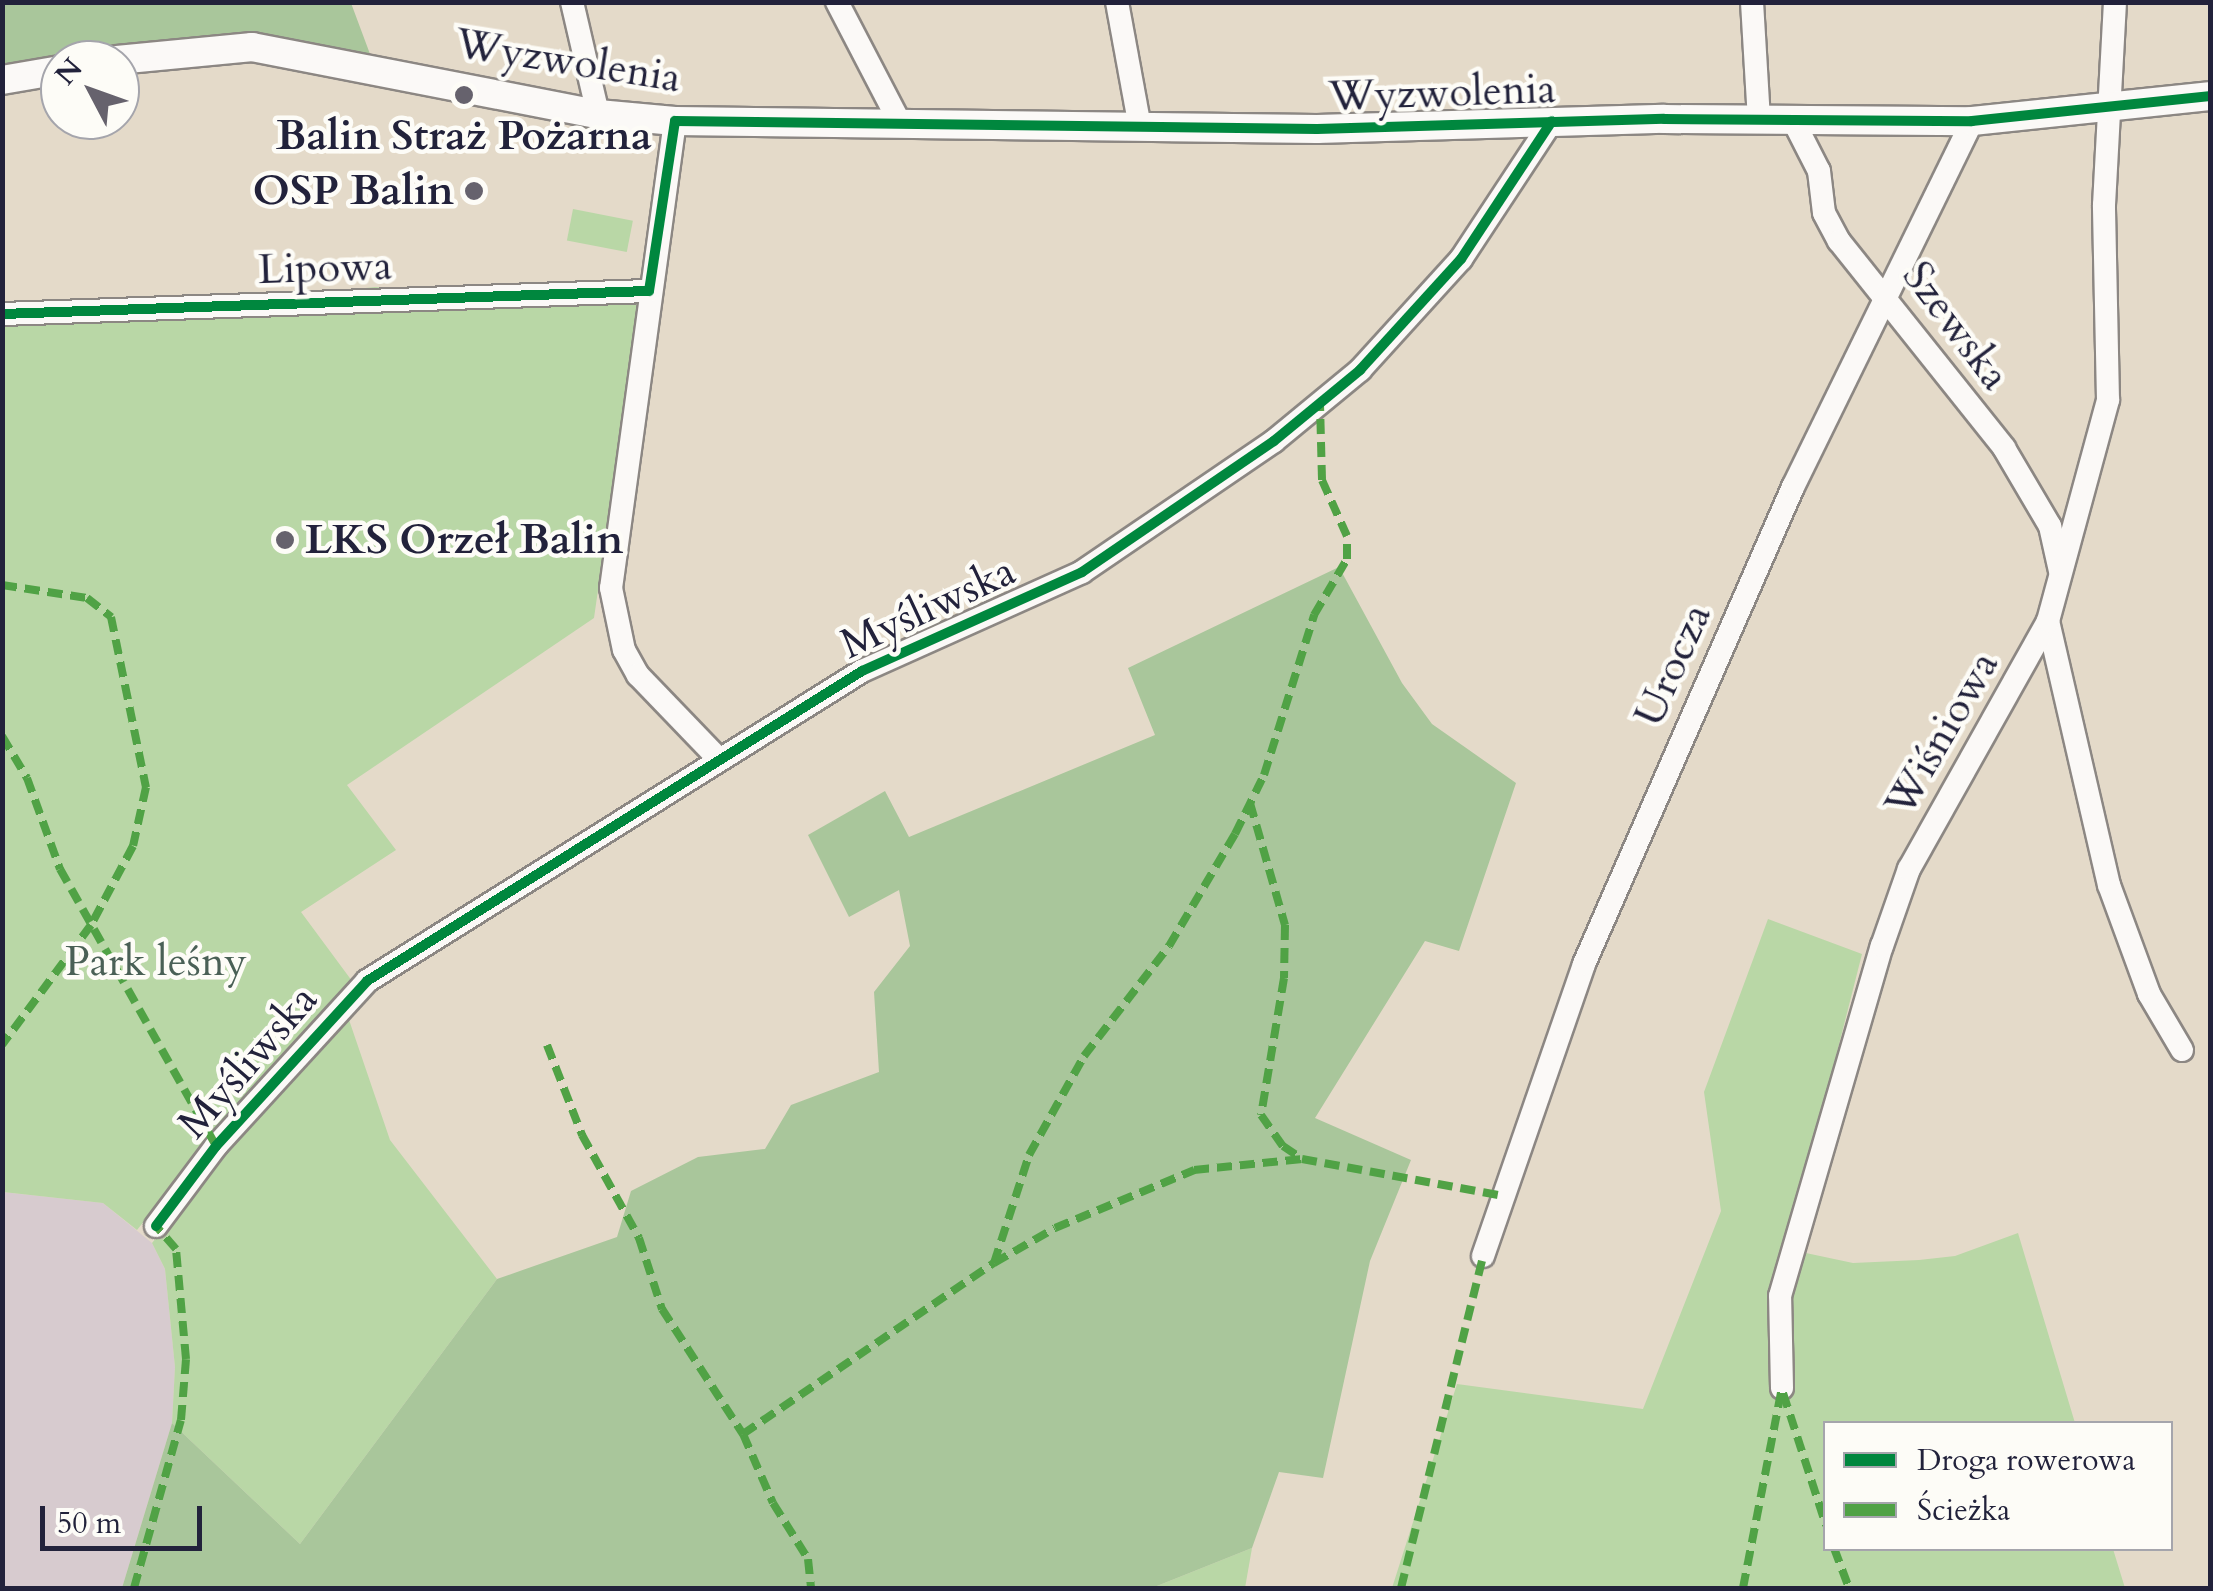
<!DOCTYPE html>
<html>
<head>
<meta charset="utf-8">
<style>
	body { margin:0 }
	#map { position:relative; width:2213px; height:1591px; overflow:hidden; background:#e4dac9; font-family:Cardo,serif }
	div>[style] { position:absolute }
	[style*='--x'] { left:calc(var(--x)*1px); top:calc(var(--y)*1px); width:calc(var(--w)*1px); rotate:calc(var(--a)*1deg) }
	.industrial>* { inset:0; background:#d7cbcf }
	.green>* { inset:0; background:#b9d7a6; transform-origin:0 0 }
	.forest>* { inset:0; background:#a9c69b }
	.roads { filter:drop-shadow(2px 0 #8c8783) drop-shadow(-2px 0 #8c8783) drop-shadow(0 2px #8c8783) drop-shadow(0 -2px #8c8783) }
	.minor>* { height:22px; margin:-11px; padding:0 11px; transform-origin:11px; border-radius:11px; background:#fbf9f7 }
	.tertiary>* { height:28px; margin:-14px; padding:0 14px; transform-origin:14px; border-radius:14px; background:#fbf9f7 }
	.quiet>* { height:8px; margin-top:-4px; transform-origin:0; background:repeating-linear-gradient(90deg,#50a245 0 15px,transparent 0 23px) }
	.cycleway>* { height:10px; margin:-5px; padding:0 5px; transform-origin:5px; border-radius:5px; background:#00873e }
	.dots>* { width:28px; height:28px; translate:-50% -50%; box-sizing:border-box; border:5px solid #fdfcf7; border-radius:50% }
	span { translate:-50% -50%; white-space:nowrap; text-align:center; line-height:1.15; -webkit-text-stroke:9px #fdfcf7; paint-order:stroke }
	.street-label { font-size:42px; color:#22223b }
	.poi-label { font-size:42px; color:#22223b; font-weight:700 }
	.right { translate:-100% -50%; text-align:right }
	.left { translate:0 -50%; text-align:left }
	.park-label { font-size:42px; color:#4a6056 }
	.frame { position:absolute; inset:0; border:5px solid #22223b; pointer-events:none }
	.legend { position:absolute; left:1823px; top:1421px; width:350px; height:130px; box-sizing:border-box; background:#fdfcf7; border:2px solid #a5a5ac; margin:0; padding:12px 18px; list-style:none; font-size:30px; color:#22223b }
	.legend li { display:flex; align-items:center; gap:20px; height:50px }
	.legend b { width:50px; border:2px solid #a5a5ac }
	.north { position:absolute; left:40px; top:40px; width:100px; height:100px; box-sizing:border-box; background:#fdfcf7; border:2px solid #a5a5ac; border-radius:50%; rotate:311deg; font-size:28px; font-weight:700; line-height:40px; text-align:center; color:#22223b }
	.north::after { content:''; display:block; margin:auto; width:35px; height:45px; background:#66626d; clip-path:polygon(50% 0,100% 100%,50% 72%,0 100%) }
	.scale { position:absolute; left:40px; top:1506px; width:162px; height:45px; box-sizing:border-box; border:5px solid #22223b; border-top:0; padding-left:12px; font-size:30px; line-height:35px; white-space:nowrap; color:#22223b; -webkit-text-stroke:8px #fdfcf7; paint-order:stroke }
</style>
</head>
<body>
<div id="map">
	<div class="industrial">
		<i style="clip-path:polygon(2px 1192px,103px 1203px,152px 1243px,165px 1269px,175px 1367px,172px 1423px,122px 1588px,3px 1588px)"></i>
	</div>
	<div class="green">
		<i style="left:573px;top:209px;width:61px;height:32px;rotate:11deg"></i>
		<i style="clip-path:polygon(375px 287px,639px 304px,594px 618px,347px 785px,396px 850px,301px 912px,352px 981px,244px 1096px,137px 1230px,103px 1203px,3px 1192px,2px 326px)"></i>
		<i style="clip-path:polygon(1768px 919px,1862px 954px,1787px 1249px,1853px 1263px,1919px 1260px,1955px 1256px,2018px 1233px,2075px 1423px,1826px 1424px,1826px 1548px,2113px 1549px,2125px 1588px,1392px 1588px,1457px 1384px,1643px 1409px,1721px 1211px,1704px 1092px)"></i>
		<i style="clip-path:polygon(346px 1011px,390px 1140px,497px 1279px,300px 1544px,172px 1423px,175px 1367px,165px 1269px,152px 1243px)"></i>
		<i style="clip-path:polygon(1252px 1548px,1245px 1588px,1152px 1588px)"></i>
	</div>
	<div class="forest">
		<i style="clip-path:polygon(3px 2px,351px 3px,370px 54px,227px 37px,3px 68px)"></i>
		<i style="clip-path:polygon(1339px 567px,1402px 683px,1432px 724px,1516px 783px,1459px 951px,1425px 941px,1315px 1118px,1411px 1160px,1370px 1261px,1323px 1478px,1279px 1472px,1252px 1548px,1152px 1588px,122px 1588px,172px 1423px,300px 1544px,497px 1279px,617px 1237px,631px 1191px,698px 1157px,765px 1149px,791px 1105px,879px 1072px,874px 992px,910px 946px,899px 890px,849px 917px,808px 835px,885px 791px,909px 837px,1155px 735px,1128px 668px)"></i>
	</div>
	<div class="roads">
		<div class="minor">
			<i style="--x:572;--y:2;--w:115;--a:76.9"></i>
			<i style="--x:837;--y:2;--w:136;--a:62.5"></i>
			<i style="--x:1117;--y:2;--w:127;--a:79.6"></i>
			<i style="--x:1752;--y:2;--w:119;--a:86.6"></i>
			<i style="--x:675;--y:121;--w:471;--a:97.8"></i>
			<i style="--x:611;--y:588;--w:63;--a:78.2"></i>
			<i style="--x:624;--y:650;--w:29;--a:61"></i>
			<i style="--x:638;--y:675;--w:114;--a:46.1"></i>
			<i style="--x:1794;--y:122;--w:55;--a:63"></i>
			<i style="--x:1819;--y:171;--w:42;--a:83.2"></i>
			<i style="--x:1824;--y:213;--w:32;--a:62"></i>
			<i style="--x:1839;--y:241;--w:265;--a:51.4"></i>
			<i style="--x:2004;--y:448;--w:91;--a:59.5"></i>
			<i style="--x:2050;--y:526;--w:46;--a:77.5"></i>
			<i style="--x:2;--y:314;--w:647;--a:-2.04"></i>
			<i style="--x:2048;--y:621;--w:271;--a:77"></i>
			<i style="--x:2109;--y:885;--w:116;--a:69.8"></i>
			<i style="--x:2149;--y:994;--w:65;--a:59.5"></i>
			<i style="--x:156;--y:1226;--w:100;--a:-53.1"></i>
			<i style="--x:216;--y:1146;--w:224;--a:-47.5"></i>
			<i style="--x:367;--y:981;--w:584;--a:-32.06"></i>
			<i style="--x:862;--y:671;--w:241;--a:-24.2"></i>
			<i style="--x:1082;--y:572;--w:232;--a:-34.3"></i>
			<i style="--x:1274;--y:441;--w:112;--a:-39.5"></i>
			<i style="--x:1360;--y:370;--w:150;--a:-47.7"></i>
			<i style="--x:1461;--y:259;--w:165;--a:-56.6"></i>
			<i style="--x:1483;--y:1256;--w:309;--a:-70.9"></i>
			<i style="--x:1584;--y:964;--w:521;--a:-66.34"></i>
			<i style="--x:1793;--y:487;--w:407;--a:-63.9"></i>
			<i style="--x:1782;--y:1388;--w:92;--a:-91.2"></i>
			<i style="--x:1780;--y:1296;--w:365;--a:-73.8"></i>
			<i style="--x:1882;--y:946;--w:82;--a:-70.7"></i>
			<i style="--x:1909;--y:869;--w:284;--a:-60.7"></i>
			<i style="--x:2048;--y:621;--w:229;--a:-74.8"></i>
			<i style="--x:2108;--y:400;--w:195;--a:-91.2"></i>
			<i style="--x:2104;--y:205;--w:203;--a:-86.9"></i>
		</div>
		<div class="tertiary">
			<i style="--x:117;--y:60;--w:136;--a:-5.5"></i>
			<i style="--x:252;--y:47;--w:352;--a:11"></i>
			<i style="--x:598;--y:114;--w:77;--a:5.2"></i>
			<i style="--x:675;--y:121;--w:642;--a:0.71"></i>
			<i style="--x:1317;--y:129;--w:347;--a:-1.7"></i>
			<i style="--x:1664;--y:119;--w:308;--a:0.4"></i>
			<i style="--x:1972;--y:121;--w:239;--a:-6"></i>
			<i style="--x:2;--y:80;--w:59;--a:-9.8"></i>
		</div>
	</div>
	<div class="quiet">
		<i style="--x:2;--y:585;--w:86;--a:8.7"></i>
		<i style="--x:87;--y:598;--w:31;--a:38"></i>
		<i style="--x:111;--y:617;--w:174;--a:78.4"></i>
		<i style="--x:146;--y:787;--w:60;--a:102.4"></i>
		<i style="--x:133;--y:846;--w:89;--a:118"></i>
		<i style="--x:91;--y:925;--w:149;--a:126.6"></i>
		<i style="--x:2;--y:736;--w:49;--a:59.2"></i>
		<i style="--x:27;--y:778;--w:97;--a:70.1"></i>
		<i style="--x:60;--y:869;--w:318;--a:60.6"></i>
		<i style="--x:1250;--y:803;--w:127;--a:74"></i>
		<i style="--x:1285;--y:925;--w:53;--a:91.1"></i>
		<i style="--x:1284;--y:978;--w:139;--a:99.5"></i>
		<i style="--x:1261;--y:1115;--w:38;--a:55"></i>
		<i style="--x:1283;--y:1146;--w:23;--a:34"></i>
		<i style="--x:547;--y:1045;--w:97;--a:68.7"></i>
		<i style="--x:582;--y:1135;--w:118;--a:61"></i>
		<i style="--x:639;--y:1238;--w:75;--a:72.1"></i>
		<i style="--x:662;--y:1309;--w:149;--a:57.1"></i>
		<i style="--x:743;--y:1434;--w:75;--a:66.5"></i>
		<i style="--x:773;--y:1503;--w:66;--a:58"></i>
		<i style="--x:808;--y:1559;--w:29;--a:84"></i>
		<i style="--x:994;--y:1263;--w:114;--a:-72"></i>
		<i style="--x:1029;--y:1155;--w:113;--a:-60.9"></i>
		<i style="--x:1084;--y:1056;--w:139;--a:-52.3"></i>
		<i style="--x:1169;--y:946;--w:130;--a:-59.5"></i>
		<i style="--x:1235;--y:834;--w:66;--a:-63.8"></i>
		<i style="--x:1264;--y:775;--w:168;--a:-72.6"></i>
		<i style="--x:1314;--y:615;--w:65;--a:-59.5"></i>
		<i style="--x:1347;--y:559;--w:23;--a:-90"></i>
		<i style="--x:1347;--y:536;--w:61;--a:-114.1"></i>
		<i style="--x:1322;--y:480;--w:76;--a:-91.5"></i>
		<i style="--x:1783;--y:1393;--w:139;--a:72"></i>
		<i style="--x:743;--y:1434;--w:304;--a:-34.3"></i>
		<i style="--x:994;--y:1263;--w:70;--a:-29.8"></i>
		<i style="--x:1055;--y:1228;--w:151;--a:-22.6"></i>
		<i style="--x:1194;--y:1170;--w:109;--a:-5.8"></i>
		<i style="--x:1302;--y:1159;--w:205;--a:10.4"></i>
		<i style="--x:1834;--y:1548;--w:43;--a:69.4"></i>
		<i style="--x:134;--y:1588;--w:174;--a:-74.4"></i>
		<i style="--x:181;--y:1420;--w:61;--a:-85.3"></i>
		<i style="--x:186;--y:1359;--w:110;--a:-95.2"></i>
		<i style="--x:176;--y:1249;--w:30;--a:-131"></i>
		<i style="--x:1401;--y:1588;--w:342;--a:-76.1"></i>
		<i style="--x:1743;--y:1588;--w:204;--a:-79"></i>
	</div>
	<div class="cycleway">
		<i style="--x:2;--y:314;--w:647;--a:-2.04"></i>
		<i style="--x:649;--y:291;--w:172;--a:-81.3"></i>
		<i style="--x:675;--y:121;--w:642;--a:0.71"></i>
		<i style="--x:1317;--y:129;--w:347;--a:-1.7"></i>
		<i style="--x:1664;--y:119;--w:308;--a:0.4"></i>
		<i style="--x:1972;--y:121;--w:239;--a:-6"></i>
		<i style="--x:156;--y:1226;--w:100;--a:-53.1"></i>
		<i style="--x:216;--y:1146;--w:224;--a:-47.5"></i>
		<i style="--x:367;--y:981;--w:584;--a:-32.06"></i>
		<i style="--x:862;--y:671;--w:241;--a:-24.2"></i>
		<i style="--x:1082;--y:572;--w:232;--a:-34.3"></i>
		<i style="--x:1274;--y:441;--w:112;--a:-39.5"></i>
		<i style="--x:1360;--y:370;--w:150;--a:-47.7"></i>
		<i style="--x:1461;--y:259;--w:165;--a:-56.6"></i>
	</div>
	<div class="dots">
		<i style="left:464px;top:95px;background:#66626d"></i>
		<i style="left:474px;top:191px;background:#66626d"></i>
		<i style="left:285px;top:540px;background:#66626d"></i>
	</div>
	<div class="street-label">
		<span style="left:568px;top:61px;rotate:9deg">Wyzwolenia</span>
		<span style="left:1442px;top:93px;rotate:-2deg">Wyzwolenia</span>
		<span style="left:325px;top:268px;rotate:-2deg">Lipowa</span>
		<span style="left:1956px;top:326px;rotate:53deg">Szewska</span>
		<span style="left:928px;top:608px;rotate:-25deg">Myśliwska</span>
		<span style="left:1673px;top:665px;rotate:-66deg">Urocza</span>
		<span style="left:1942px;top:734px;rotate:-60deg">Wiśniowa</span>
		<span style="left:248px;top:1062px;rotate:-49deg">Myśliwska</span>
	</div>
	<div class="poi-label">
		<span style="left:464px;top:136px">Balin Straż Pożarna</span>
		<span class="right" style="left:454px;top:191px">OSP Balin</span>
		<span class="left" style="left:305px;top:540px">LKS Orzeł Balin</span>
	</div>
	<div class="park-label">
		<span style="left:156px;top:962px">Park leśny</span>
	</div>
	<div class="frame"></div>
	<ul class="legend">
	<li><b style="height:12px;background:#00873e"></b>Droga rowerowa</li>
	<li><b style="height:12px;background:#50a245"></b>Ścieżka</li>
	</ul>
	<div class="north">N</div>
	<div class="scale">50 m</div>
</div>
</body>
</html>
